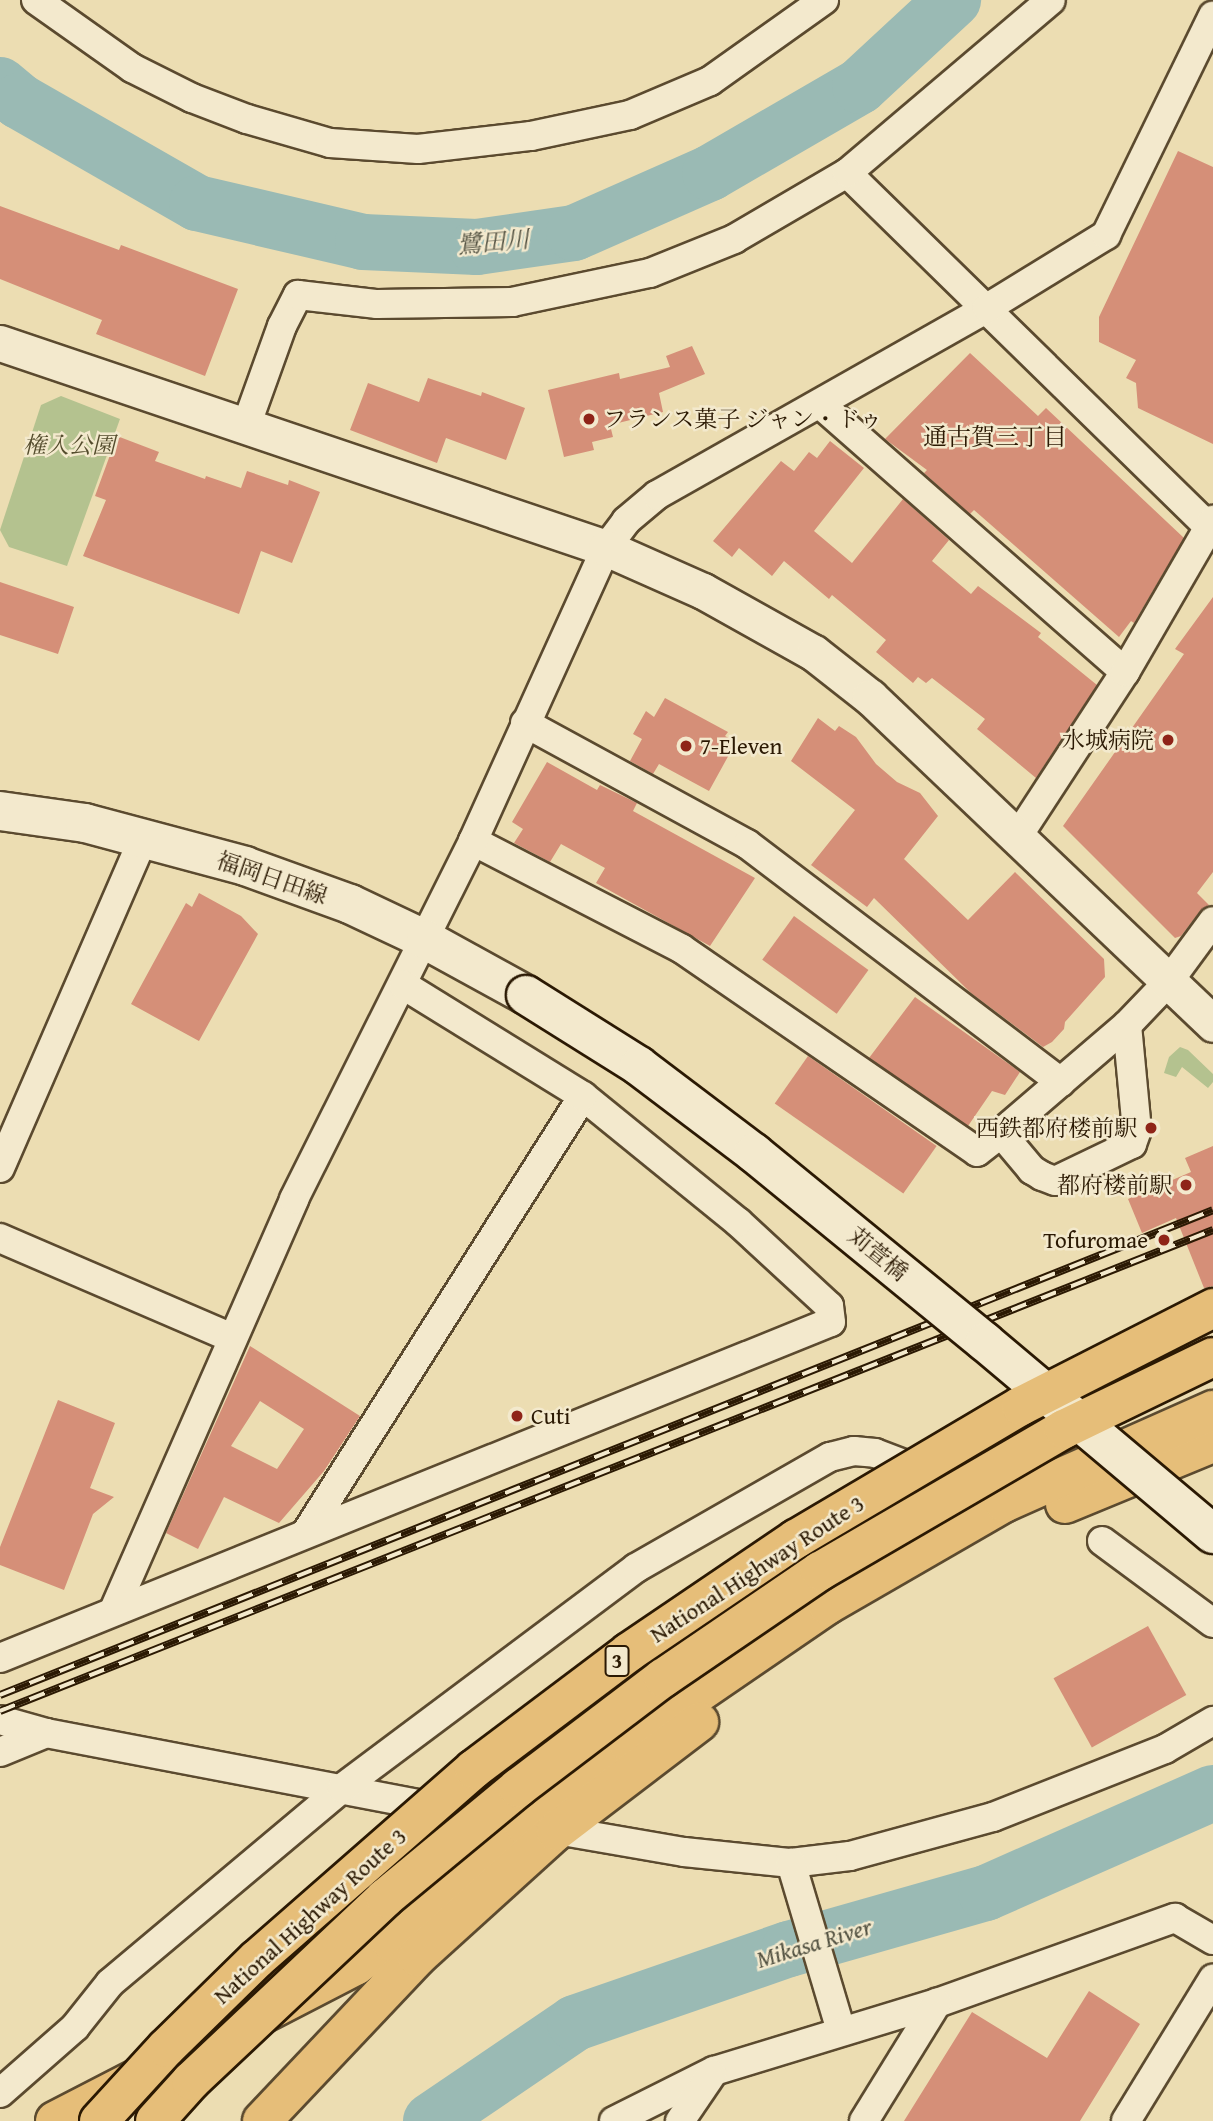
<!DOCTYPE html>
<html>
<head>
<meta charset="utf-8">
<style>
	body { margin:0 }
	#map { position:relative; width:1213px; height:2121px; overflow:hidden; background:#ecddb2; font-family:"Gentium Book Plus","Noto Serif JP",serif }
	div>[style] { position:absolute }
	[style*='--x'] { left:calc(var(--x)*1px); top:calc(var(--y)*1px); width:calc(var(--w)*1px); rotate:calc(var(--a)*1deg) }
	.green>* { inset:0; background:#b4c28f }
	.river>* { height:56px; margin:-28px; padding:0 28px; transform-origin:28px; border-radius:28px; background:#9abab4 }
	.building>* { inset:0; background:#d58f78; transform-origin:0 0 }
	.roads { filter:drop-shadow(2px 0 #5b4a2f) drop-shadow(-2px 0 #5b4a2f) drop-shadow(0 2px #5b4a2f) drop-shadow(0 -2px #5b4a2f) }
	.minor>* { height:28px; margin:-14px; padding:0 14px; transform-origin:14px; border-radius:14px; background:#f3e9cd }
	.tertiary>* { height:35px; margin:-17.5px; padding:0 17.5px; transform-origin:17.5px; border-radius:17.5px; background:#f3e9cd }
	.secondary>* { height:38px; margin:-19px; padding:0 19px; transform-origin:19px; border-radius:19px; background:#f3e9cd }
	.trunk>* { height:38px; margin:-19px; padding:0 19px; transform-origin:19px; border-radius:19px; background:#e6be79 }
	.rail>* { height:8px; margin-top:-4px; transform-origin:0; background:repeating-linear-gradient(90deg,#f3e9cd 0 16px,#2b1903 0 32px); box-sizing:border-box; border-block:2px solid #2b1903 }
	.bridges { filter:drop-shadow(2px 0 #2b1903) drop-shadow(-2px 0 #2b1903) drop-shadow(0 2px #2b1903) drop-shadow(0 -2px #2b1903) }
	.secondary-bridge>* { height:38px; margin:-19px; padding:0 19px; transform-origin:19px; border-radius:19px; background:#f3e9cd }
	.trunk-bridge>* { height:38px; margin:-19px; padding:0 19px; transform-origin:19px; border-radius:19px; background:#e6be79 }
	.dots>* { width:19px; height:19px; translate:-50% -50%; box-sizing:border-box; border:4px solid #f3e9cd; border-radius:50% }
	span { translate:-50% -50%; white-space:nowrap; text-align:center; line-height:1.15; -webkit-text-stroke:5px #f3e9cd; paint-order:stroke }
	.shield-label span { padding:2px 5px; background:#f3e9cd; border:2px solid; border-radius:5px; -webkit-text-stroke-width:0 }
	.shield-label { font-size:21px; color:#2b1903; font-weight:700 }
	.poi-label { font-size:23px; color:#2b1903 }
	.left { translate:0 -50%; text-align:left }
	.right { translate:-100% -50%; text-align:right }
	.park-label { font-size:23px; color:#544c2d; font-style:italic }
	.street-label { font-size:23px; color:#2b1903 }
	.water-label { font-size:24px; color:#525141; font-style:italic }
	.neighbourhood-label { font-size:24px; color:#2b1903 }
</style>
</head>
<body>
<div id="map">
	<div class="green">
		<i style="clip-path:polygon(61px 396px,120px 419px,67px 566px,9px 547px,0 530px,41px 405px)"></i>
		<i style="clip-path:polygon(1180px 1047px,1188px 1050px,1213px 1074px,1213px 1082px,1208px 1088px,1182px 1067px,1176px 1077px,1164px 1073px,1169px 1057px)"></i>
	</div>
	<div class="river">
		<i style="--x:0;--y:85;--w:25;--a:40"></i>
		<i style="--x:19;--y:101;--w:205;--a:29.8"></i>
		<i style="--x:197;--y:203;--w:171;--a:13.2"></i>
		<i style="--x:363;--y:242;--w:114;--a:2.5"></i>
		<i style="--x:477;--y:247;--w:98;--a:-8.2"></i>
		<i style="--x:574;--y:233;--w:149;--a:-23.8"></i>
		<i style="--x:710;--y:173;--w:173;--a:-30.1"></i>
		<i style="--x:860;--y:86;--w:127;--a:-42.8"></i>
		<i style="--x:431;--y:2121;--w:174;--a:-34.2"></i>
		<i style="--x:575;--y:2023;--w:226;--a:-19.1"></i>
		<i style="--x:789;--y:1949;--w:205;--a:-15.9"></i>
		<i style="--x:986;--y:1893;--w:248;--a:-23.8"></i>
	</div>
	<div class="building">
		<i style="clip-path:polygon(1178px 151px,1213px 167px,1213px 444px,1138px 408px,1136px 383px,1126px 378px,1136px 360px,1099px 342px,1099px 317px)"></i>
		<i style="clip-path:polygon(0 206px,119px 250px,121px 245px,238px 289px,205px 376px,96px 334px,102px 320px,0 279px)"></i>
		<i style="clip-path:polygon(692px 346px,705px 374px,659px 393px,663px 412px,610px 425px,613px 437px,592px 442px,594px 450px,564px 457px,548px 390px,619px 373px,620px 379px,670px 367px,666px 356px)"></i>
		<i style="clip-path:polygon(970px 353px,1038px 416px,1046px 408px,1184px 538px,1134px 623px,1131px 621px,1119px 637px,974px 510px,970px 514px,924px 473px,927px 470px,885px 439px)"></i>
		<i style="clip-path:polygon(428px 378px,481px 396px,482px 392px,525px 408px,506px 460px,446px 438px,437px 463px,350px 430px,368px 383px,419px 402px)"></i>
		<i style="clip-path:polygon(117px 436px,159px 452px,155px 461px,205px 479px,206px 476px,241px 488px,247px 471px,288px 485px,289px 480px,320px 492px,292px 563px,261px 551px,239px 614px,83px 556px,106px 500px,95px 496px)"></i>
		<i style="clip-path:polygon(830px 441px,864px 468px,814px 531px,852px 563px,903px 499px,949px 540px,932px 561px,971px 594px,978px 586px,1041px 633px,1038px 637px,1097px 685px,1036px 778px,977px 729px,985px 719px,932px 678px,926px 683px,918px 677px,913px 683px,876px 652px,886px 640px,832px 595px,829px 599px,784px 561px,772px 576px,739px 548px,732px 557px,713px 541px,781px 461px,794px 471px,809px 452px,817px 458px)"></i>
		<i style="clip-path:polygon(0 582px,74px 607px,58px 654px,0 635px)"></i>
		<i style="clip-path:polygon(1213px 597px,1213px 872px,1197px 893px,1209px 905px,1200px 911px,1181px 936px,1175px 938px,1063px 826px,1184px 654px,1175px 649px)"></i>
		<i style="clip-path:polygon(665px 698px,728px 732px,725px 736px,736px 742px,709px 791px,659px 764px,653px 774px,630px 761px,642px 739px,633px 734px,646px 711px,654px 717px)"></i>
		<i style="clip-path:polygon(818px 718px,835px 731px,839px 726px,856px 737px,876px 764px,897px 782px,920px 793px,938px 816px,904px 859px,968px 920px,1015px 872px,1104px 959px,1105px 977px,1065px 1022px,1064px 1029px,1052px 1042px,1043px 1047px,971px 993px,874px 898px,867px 907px,811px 865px,855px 810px,791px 761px)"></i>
		<i style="clip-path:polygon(547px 762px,597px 790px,600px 785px,637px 803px,633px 811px,755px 878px,710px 946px,596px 883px,605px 868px,561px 844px,550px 862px,514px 843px,523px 829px,512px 822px)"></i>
		<i style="clip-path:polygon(199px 893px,241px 916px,258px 934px,199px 1041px,131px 1004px,186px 903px,192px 907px)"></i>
		<i style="left:794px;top:916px;width:92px;height:54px;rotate:36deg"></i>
		<i style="clip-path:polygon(915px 997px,1020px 1072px,1005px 1095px,992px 1091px,968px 1126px,869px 1058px)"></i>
		<i style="left:808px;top:1056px;width:157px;height:58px;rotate:35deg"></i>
		<i style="clip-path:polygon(1213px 1146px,1213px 1286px,1204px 1288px,1176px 1218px,1142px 1233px,1128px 1199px,1191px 1172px,1185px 1158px)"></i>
		<i style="clip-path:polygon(evenodd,250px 1346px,360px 1416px,324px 1471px,279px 1523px,224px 1497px,198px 1549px,166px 1533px,250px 1346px,260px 1401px,304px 1429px,277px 1469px,231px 1446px,260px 1401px)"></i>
		<i style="clip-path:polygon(58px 1400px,115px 1423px,90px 1488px,114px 1497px,93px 1514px,64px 1590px,0 1565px,0 1547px)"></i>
		<i style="left:1148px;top:1626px;width:79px;height:108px;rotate:61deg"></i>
		<i style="clip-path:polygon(1089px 1991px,1140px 2024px,1080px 2121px,904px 2121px,972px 2012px,1047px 2058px)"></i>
	</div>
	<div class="roads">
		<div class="minor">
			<i style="--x:36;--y:0;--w:118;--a:35.3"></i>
			<i style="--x:132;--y:68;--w:67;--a:26.6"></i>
			<i style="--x:192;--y:98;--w:59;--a:20.9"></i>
			<i style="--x:247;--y:119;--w:86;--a:16.1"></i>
			<i style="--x:330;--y:143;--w:88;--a:3.9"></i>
			<i style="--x:418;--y:149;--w:114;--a:-6.6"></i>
			<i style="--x:531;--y:136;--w:101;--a:-12"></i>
			<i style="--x:630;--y:115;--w:87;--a:-23"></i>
			<i style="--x:710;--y:81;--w:140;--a:-35.4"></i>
			<i style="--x:847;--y:173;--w:512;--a:44.37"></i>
			<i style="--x:820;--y:404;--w:406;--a:41.3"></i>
			<i style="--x:246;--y:426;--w:106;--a:-70.2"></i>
			<i style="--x:282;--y:326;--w:35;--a:-63"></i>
			<i style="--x:298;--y:295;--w:80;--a:6.5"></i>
			<i style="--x:377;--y:304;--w:135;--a:-0.8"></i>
			<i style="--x:512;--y:302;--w:141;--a:-11.9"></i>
			<i style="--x:650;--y:273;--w:91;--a:-22"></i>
			<i style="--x:734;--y:239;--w:131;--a:-30.3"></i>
			<i style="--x:847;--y:173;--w:267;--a:-40.3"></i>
			<i style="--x:525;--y:723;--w:253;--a:28.6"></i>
			<i style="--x:747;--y:844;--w:394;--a:37.2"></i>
			<i style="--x:1018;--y:836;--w:196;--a:-56.9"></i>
			<i style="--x:1125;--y:672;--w:176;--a:-59.9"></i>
			<i style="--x:473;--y:841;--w:235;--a:27.3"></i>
			<i style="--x:682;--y:949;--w:358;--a:34.5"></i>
			<i style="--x:977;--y:1152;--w:31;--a:-38"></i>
			<i style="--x:1127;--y:1025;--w:105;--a:84.6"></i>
			<i style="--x:1137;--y:1130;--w:15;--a:110"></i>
			<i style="--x:1132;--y:1144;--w:85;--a:154.3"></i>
			<i style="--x:1055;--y:1181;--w:14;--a:-159"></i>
			<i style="--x:1042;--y:1176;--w:12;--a:-149"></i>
			<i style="--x:1032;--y:1170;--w:48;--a:-130"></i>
			<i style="--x:1001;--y:1133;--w:166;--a:-40.6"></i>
			<i style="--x:1127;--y:1025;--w:61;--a:-46.3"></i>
			<i style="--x:1169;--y:981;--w:74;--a:-53.7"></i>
			<i style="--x:0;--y:1168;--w:361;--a:-66.5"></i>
			<i style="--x:0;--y:1238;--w:253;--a:23.3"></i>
			<i style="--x:306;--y:1533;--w:517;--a:-57.63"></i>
			<i style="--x:1102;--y:1541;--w:138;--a:36.5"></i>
			<i style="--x:114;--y:1610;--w:449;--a:-66.3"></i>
			<i style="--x:294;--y:1199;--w:400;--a:-63.4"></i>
			<i style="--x:473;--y:841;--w:322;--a:-65.6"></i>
			<i style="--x:606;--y:548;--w:34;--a:-53"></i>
			<i style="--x:626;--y:521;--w:40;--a:-40"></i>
			<i style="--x:657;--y:495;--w:379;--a:-29.5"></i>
			<i style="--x:987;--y:308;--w:140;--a:-31.5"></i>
			<i style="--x:1106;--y:235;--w:244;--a:-64"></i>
			<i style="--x:0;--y:1658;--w:896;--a:-22.02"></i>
			<i style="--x:831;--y:1322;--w:16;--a:-97"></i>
			<i style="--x:829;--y:1306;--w:124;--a:-137.3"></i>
			<i style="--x:738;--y:1222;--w:200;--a:-140.9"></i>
			<i style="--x:583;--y:1096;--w:211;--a:-148.3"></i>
			<i style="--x:0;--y:1720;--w:48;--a:15.8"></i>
			<i style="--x:46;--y:1733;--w:457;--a:10.8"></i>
			<i style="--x:0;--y:1752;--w:50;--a:-22.4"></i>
			<i style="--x:545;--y:1828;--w:141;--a:9.8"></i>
			<i style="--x:684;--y:1852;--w:108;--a:5.9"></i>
			<i style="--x:791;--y:1863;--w:59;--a:-6.8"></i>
			<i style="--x:850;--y:1856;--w:148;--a:-15.3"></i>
			<i style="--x:993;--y:1817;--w:185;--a:-21.6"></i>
			<i style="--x:1165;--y:1749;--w:56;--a:-30.3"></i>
			<i style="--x:791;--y:1863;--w:175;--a:73.4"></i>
			<i style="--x:0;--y:2093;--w:100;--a:-41.3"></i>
			<i style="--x:75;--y:2027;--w:56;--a:-51.5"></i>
			<i style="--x:110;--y:1983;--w:303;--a:-40"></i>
			<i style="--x:342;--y:1788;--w:367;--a:-36.8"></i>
			<i style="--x:636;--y:1568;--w:224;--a:-29.8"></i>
			<i style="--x:830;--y:1457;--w:25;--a:-14"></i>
			<i style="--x:854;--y:1451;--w:21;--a:5"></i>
			<i style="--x:875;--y:1453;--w:109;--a:20.9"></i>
			<i style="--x:614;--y:2121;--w:112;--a:-26.6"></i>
			<i style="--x:714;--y:2071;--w:233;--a:-17"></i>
			<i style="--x:937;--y:2003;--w:253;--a:-19.7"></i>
			<i style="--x:1175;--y:1918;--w:44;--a:30.1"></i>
			<i style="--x:680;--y:2121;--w:57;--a:-55.8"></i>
			<i style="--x:864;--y:2121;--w:139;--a:-58.3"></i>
			<i style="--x:1126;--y:2121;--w:167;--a:-58.5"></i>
		</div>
		<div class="tertiary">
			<i style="--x:0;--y:343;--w:640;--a:18.69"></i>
			<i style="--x:606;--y:548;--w:106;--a:23.9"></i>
			<i style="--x:703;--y:591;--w:127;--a:29.2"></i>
			<i style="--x:814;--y:653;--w:71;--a:38.2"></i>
			<i style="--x:870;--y:697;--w:474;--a:43.6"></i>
		</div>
		<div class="secondary">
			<i style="--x:0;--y:811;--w:86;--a:8"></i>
			<i style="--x:85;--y:823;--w:166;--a:15"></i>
			<i style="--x:245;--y:866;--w:112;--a:19.9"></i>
			<i style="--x:350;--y:904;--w:84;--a:25.3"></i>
			<i style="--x:426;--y:940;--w:114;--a:28.8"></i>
		</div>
		<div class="trunk">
			<i style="--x:1065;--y:1504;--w:160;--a:-22.4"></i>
			<i style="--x:55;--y:2121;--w:338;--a:-27.3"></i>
			<i style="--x:355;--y:1966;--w:43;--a:-35.5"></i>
			<i style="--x:390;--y:1941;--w:177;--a:-41.3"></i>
			<i style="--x:523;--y:1824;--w:132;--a:-38.3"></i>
			<i style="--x:627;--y:1742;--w:242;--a:-34.4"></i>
			<i style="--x:827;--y:1605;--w:204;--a:-30"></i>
			<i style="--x:1004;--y:1503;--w:229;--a:-24"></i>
			<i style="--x:262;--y:2121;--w:226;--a:-46.6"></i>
			<i style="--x:417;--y:1957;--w:188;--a:-42.2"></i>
			<i style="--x:556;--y:1831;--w:180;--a:-37.3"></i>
		</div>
	</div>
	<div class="rail">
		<i style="--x:0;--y:1695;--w:1306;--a:-21.79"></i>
		<i style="--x:0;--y:1711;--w:1305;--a:-21.63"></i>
	</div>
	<div class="bridges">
		<div class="secondary-bridge">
			<i style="--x:526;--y:995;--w:133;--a:32.1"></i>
			<i style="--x:639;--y:1066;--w:144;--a:37.1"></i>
			<i style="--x:754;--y:1153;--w:298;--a:39.3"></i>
			<i style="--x:985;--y:1342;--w:298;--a:40.1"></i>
		</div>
		<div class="trunk-bridge">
			<i style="--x:99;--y:2121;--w:99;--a:-47.5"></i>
			<i style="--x:166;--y:2048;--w:127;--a:-44.4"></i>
			<i style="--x:257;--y:1959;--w:288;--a:-41.2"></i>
			<i style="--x:474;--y:1769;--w:194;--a:-37"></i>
			<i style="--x:629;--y:1652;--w:202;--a:-34.1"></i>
			<i style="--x:796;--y:1539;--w:261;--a:-30.6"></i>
			<i style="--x:1021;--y:1406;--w:216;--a:-27"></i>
			<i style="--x:155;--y:2121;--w:54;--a:-48"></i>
			<i style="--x:191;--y:2081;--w:267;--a:-43.3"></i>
			<i style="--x:385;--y:1898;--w:173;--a:-39.6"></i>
			<i style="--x:518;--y:1788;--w:182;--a:-37.2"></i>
			<i style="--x:663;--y:1678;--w:190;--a:-34.3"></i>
			<i style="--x:820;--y:1571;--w:282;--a:-30.2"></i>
			<i style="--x:1064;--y:1429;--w:165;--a:-25.8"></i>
		</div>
	</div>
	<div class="dots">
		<i style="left:589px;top:419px;background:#8f2418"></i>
		<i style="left:1168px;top:740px;background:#8f2418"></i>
		<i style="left:686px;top:746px;background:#8f2418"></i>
		<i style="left:1151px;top:1128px;background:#8f2418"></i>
		<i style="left:1186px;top:1185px;background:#8f2418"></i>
		<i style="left:1164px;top:1240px;background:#8f2418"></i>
		<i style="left:517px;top:1416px;background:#8f2418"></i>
	</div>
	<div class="shield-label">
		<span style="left:617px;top:1661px">3</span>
	</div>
	<div class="poi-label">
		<span class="left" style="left:603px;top:419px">フランス菓子 ジャン・ドゥ</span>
		<span class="right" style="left:1154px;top:740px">水城病院</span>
		<span class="left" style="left:700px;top:746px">7-Eleven</span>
		<span class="right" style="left:1137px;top:1128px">西鉄都府楼前駅</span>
		<span class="right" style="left:1172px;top:1185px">都府楼前駅</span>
		<span class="right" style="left:1148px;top:1240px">Tofuromae</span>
		<span class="left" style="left:531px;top:1416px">Cuti</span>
	</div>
	<div class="park-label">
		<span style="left:69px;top:445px">権入公園</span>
	</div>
	<div class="street-label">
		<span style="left:272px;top:878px;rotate:19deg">福岡日田線</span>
		<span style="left:878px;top:1254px;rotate:39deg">苅萱橋</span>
		<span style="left:757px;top:1569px;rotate:-33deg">National Highway Route 3</span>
		<span style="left:310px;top:1916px;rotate:-42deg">National Highway Route 3</span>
	</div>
	<div class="water-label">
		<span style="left:493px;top:242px;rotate:-5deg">鷺田川</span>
		<span style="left:814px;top:1943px;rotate:-17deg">Mikasa River</span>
	</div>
	<div class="neighbourhood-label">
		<span style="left:995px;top:437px">通古賀三丁目</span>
	</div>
</div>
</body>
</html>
